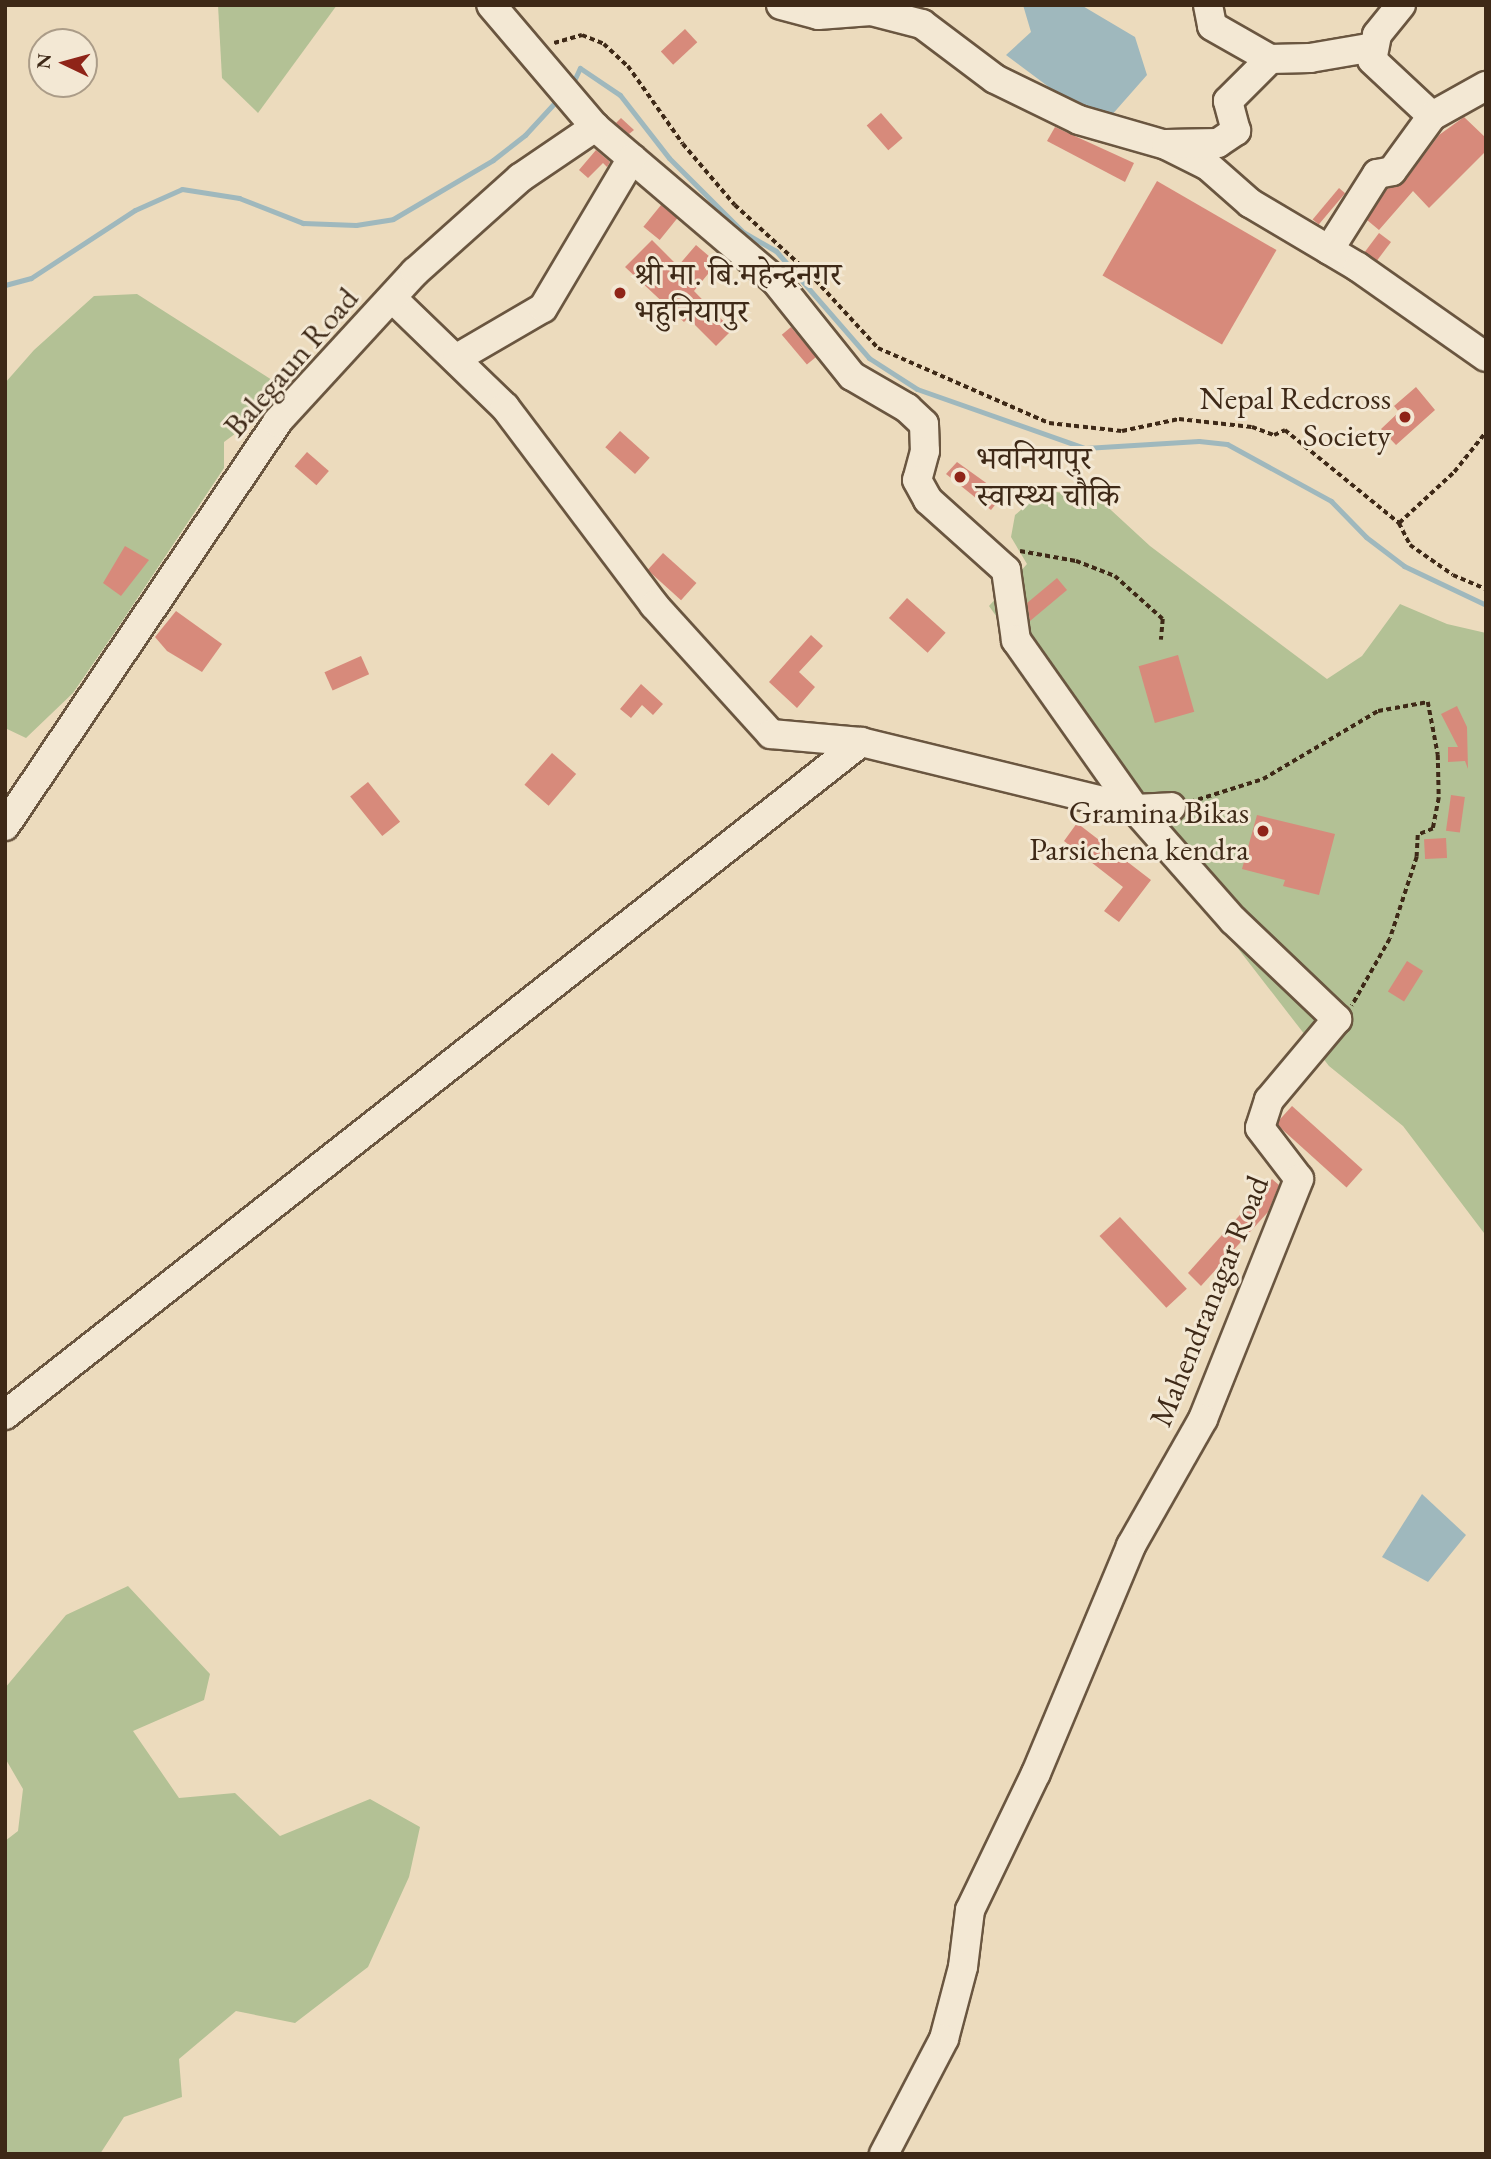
<!DOCTYPE html>
<html>
<head>
<meta charset="utf-8">
<style>
	body { margin:0 }
	#map { position:relative; width:1491px; height:2159px; overflow:hidden; background:#ecdbbd; font-family:"EB Garamond","Noto Serif Devanagari",serif }
	div>[style] { position:absolute }
	[style*='--x'] { left:calc(var(--x)*1px); top:calc(var(--y)*1px); width:calc(var(--w)*1px); rotate:calc(var(--a)*1deg) }
	.green>* { inset:0; background:#b3c195 }
	.water>* { inset:0; background:#9fb8bd }
	.stream>* { height:5px; margin:-2.5px; padding:0 2.5px; transform-origin:2.5px; border-radius:2.5px; background:#9fb8bd }
	.building>* { inset:0; background:#d78a7b; transform-origin:0 0 }
	.path>* { height:3.5px; margin-top:-1.75px; transform-origin:0; background:repeating-linear-gradient(90deg,#3e2917 0 5px,transparent 0 8.5px) }
	.roads { filter:drop-shadow(2px 0 #6a5640) drop-shadow(-2px 0 #6a5640) drop-shadow(0 2px #6a5640) drop-shadow(0 -2px #6a5640) }
	.minor>* { height:28px; margin:-14px; padding:0 14px; transform-origin:14px; border-radius:14px; background:#f3e8d4 }
	.dots>* { width:19px; height:19px; translate:-50% -50%; box-sizing:border-box; border:4px solid #f3e8d4; border-radius:50% }
	span { translate:-50% -50%; white-space:nowrap; text-align:center; line-height:1.15; -webkit-text-stroke:6px #f3e8d4; paint-order:stroke }
	.poi-label { font-size:32px; color:#3e2917 }
	.left { translate:0 -50%; text-align:left }
	.right { translate:-100% -50%; text-align:right }
	.street-label { font-size:32px; color:#3e2917 }
	.frame { position:absolute; inset:0; border:7px solid #3e2917; pointer-events:none }
	.north { position:absolute; left:28px; top:28px; width:70px; height:70px; box-sizing:border-box; background:#f3e8d4; border:2px solid #ab9c88; border-radius:50%; rotate:275deg; font-size:19px; font-weight:700; line-height:28px; text-align:center; color:#3e2917 }
	.north::after { content:''; display:block; margin:auto; width:24px; height:32px; background:#8f2418; clip-path:polygon(50% 0,100% 100%,50% 72%,0 100%) }
</style>
</head>
<body>
<div id="map">
	<div class="green">
		<i style="clip-path:polygon(218px 5px,337px 5px,258px 113px,222px 78px)"></i>
		<i style="clip-path:polygon(137px 294px,283px 387px,263px 413px,224px 442px,224px 468px,121px 623px,73px 693px,26px 738px,5px 728px,5px 383px,34px 350px,94px 296px)"></i>
		<i style="clip-path:polygon(1044px 490px,1099px 499px,1150px 546px,1327px 679px,1362px 656px,1400px 604px,1447px 624px,1486px 633px,1484px 1233px,1403px 1126px,1329px 1066px,1161px 849px,989px 606px,1027px 564px,1011px 537px,1015px 515px)"></i>
		<i style="clip-path:polygon(128px 1586px,210px 1674px,204px 1700px,133px 1731px,179px 1798px,235px 1793px,280px 1836px,370px 1799px,420px 1827px,409px 1877px,368px 1967px,295px 2023px,236px 2011px,179px 2059px,182px 2097px,124px 2117px,100px 2154px,5px 2154px,5px 1841px,18px 1831px,23px 1789px,5px 1758px,5px 1688px,66px 1615px)"></i>
	</div>
	<div class="water">
		<i style="clip-path:polygon(1023px 5px,1081px 5px,1135px 37px,1147px 75px,1110px 117px,1085px 114px,1006px 55px,1031px 32px)"></i>
		<i style="clip-path:polygon(1422px 1494px,1466px 1535px,1428px 1582px,1382px 1557px)"></i>
	</div>
	<div class="stream">
		<i style="--x:571;--y:87;--w:21;--a:-65"></i>
		<i style="--x:580;--y:68;--w:48;--a:34"></i>
		<i style="--x:620;--y:95;--w:80;--a:52.1"></i>
		<i style="--x:669;--y:158;--w:105;--a:45"></i>
		<i style="--x:743;--y:232;--w:38;--a:30"></i>
		<i style="--x:776;--y:251;--w:142;--a:49"></i>
		<i style="--x:869;--y:358;--w:57;--a:32.9"></i>
		<i style="--x:917;--y:389;--w:178;--a:19.4"></i>
		<i style="--x:1085;--y:448;--w:114;--a:-3.5"></i>
		<i style="--x:1199;--y:441;--w:28;--a:6"></i>
		<i style="--x:1227;--y:444;--w:119;--a:28.7"></i>
		<i style="--x:1331;--y:501;--w:50;--a:45.8"></i>
		<i style="--x:1366;--y:537;--w:48;--a:37.3"></i>
		<i style="--x:1404;--y:566;--w:91;--a:25.4"></i>
		<i style="--x:5;--y:285;--w:27;--a:-15"></i>
		<i style="--x:31;--y:278;--w:124;--a:-33.2"></i>
		<i style="--x:135;--y:210;--w:51;--a:-24.1"></i>
		<i style="--x:182;--y:189;--w:58;--a:9"></i>
		<i style="--x:239;--y:198;--w:69;--a:21.3"></i>
		<i style="--x:303;--y:223;--w:53;--a:2.2"></i>
		<i style="--x:356;--y:225;--w:37;--a:-9"></i>
		<i style="--x:393;--y:219;--w:116;--a:-30.5"></i>
		<i style="--x:493;--y:160;--w:41;--a:-38"></i>
		<i style="--x:525;--y:135;--w:50;--a:-47.4"></i>
	</div>
	<div class="building">
		<i style="left:685px;top:29px;width:18px;height:33px;rotate:47deg"></i>
		<i style="left:881px;top:113px;width:33px;height:19px;rotate:49deg"></i>
		<i style="clip-path:polygon(1464px 117px,1486px 138px,1486px 151px,1429px 208px,1413px 191px,1379px 230px,1367px 220px,1387px 189px,1405px 181px,1439px 135px)"></i>
		<i style="clip-path:polygon(621px 118px,634px 130px,629px 134px,616px 123px)"></i>
		<i style="clip-path:polygon(1055px 127px,1134px 163px,1125px 182px,1047px 141px)"></i>
		<i style="clip-path:polygon(596px 150px,610px 162px,607px 167px,603px 163px,588px 178px,579px 170px)"></i>
		<i style="left:1157px;top:181px;width:138px;height:109px;rotate:30deg"></i>
		<i style="left:1339px;top:188px;width:8px;height:41px;rotate:40deg"></i>
		<i style="left:661px;top:205px;width:21px;height:28px;rotate:39deg"></i>
		<i style="left:1379px;top:233px;width:15px;height:24px;rotate:37deg"></i>
		<i style="clip-path:polygon(652px 240px,678px 266px,696px 245px,717px 263px,694px 291px,732px 330px,716px 346px,688px 318px,684px 322px,625px 267px)"></i>
		<i style="left:791px;top:327px;width:39px;height:12px;rotate:50deg"></i>
		<i style="clip-path:polygon(1416px 387px,1435px 410px,1396px 445px,1381px 429px,1399px 412px,1394px 406px)"></i>
		<i style="left:620px;top:431px;width:40px;height:22px;rotate:42deg"></i>
		<i style="left:307px;top:452px;width:29px;height:19px;rotate:41deg"></i>
		<i style="clip-path:polygon(957px 462px,1003px 495px,991px 510px,946px 474px)"></i>
		<i style="clip-path:polygon(125px 546px,149px 560px,121px 596px,103px 583px)"></i>
		<i style="left:663px;top:553px;width:45px;height:23px;rotate:42deg"></i>
		<i style="clip-path:polygon(1057px 578px,1067px 590px,1030px 621px,1027px 603px)"></i>
		<i style="left:907px;top:598px;width:52px;height:27px;rotate:42deg"></i>
		<i style="clip-path:polygon(176px 611px,222px 644px,202px 672px,167px 651px,155px 637px)"></i>
		<i style="clip-path:polygon(811px 635px,823px 646px,799px 672px,815px 687px,797px 708px,769px 682px)"></i>
		<i style="left:1178px;top:655px;width:59px;height:41px;rotate:74deg"></i>
		<i style="left:361px;top:656px;width:20px;height:40px;rotate:66deg"></i>
		<i style="clip-path:polygon(641px 684px,663px 704px,653px 715px,642px 705px,631px 718px,620px 709px)"></i>
		<i style="clip-path:polygon(1457px 706px,1467px 727px,1468px 769px,1465px 761px,1448px 762px,1448px 747px,1458px 747px,1441px 714px)"></i>
		<i style="left:552px;top:753px;width:32px;height:42px;rotate:41deg"></i>
		<i style="left:368px;top:782px;width:51px;height:23px;rotate:51deg"></i>
		<i style="left:1451px;top:795px;width:14px;height:36px;rotate:8deg"></i>
		<i style="clip-path:polygon(1257px 815px,1335px 834px,1319px 895px,1283px 886px,1285px 880px,1242px 869px)"></i>
		<i style="clip-path:polygon(1077px 823px,1151px 880px,1119px 922px,1104px 911px,1123px 887px,1064px 841px)"></i>
		<i style="left:1446px;top:838px;width:20px;height:22px;rotate:87deg"></i>
		<i style="left:1407px;top:961px;width:19px;height:36px;rotate:32deg"></i>
		<i style="left:1292px;top:1106px;width:95px;height:24px;rotate:42deg"></i>
		<i style="clip-path:polygon(1272px 1179px,1279px 1185px,1268px 1212px,1201px 1286px,1188px 1273px)"></i>
		<i style="left:1120px;top:1217px;width:98px;height:28px;rotate:47deg"></i>
	</div>
	<div class="path">
		<i style="--x:554;--y:43;--w:29;--a:-16"></i>
		<i style="--x:582;--y:35;--w:24;--a:22"></i>
		<i style="--x:604;--y:44;--w:33;--a:43"></i>
		<i style="--x:628;--y:66;--w:95;--a:54.8"></i>
		<i style="--x:683;--y:144;--w:80;--a:49.6"></i>
		<i style="--x:735;--y:205;--w:102;--a:42.6"></i>
		<i style="--x:810;--y:274;--w:100;--a:47.4"></i>
		<i style="--x:878;--y:348;--w:187;--a:23.7"></i>
		<i style="--x:1049;--y:423;--w:73;--a:6.3"></i>
		<i style="--x:1122;--y:431;--w:58;--a:-11.9"></i>
		<i style="--x:1179;--y:419;--w:73;--a:6.3"></i>
		<i style="--x:1252;--y:427;--w:23;--a:20"></i>
		<i style="--x:1274;--y:435;--w:12;--a:-24"></i>
		<i style="--x:1285;--y:430;--w:147;--a:39.2"></i>
		<i style="--x:1399;--y:523;--w:75;--a:-42.8"></i>
		<i style="--x:1454;--y:472;--w:51;--a:-51.3"></i>
		<i style="--x:1399;--y:523;--w:25;--a:63"></i>
		<i style="--x:1410;--y:545;--w:52;--a:34.9"></i>
		<i style="--x:1453;--y:575;--w:36;--a:23"></i>
		<i style="--x:1020;--y:551;--w:57;--a:10.1"></i>
		<i style="--x:1076;--y:561;--w:42;--a:21"></i>
		<i style="--x:1115;--y:576;--w:64;--a:41.9"></i>
		<i style="--x:1163;--y:619;--w:21;--a:95"></i>
		<i style="--x:1190;--y:802;--w:77;--a:-17.5"></i>
		<i style="--x:1263;--y:779;--w:134;--a:-30.6"></i>
		<i style="--x:1378;--y:711;--w:51;--a:-10.2"></i>
		<i style="--x:1428;--y:702;--w:54;--a:79.3"></i>
		<i style="--x:1438;--y:755;--w:43;--a:88.7"></i>
		<i style="--x:1439;--y:798;--w:32;--a:101"></i>
		<i style="--x:1433;--y:829;--w:16;--a:158"></i>
		<i style="--x:1418;--y:835;--w:22;--a:93"></i>
		<i style="--x:1417;--y:857;--w:86;--a:108.2"></i>
		<i style="--x:1390;--y:939;--w:77;--a:119.6"></i>
	</div>
	<div class="roads">
		<div class="minor">
			<i style="--x:781;--y:5;--w:38;--a:15"></i>
			<i style="--x:818;--y:15;--w:53;--a:-4.3"></i>
			<i style="--x:871;--y:11;--w:53;--a:14.3"></i>
			<i style="--x:922;--y:24;--w:91;--a:37"></i>
			<i style="--x:995;--y:79;--w:93;--a:26"></i>
			<i style="--x:1079;--y:120;--w:91;--a:16"></i>
			<i style="--x:1166;--y:145;--w:47;--a:26.6"></i>
			<i style="--x:1208;--y:166;--w:56;--a:41.4"></i>
			<i style="--x:1250;--y:203;--w:126;--a:30.7"></i>
			<i style="--x:1358;--y:267;--w:156;--a:35.1"></i>
			<i style="--x:1208;--y:5;--w:21;--a:79"></i>
			<i style="--x:1212;--y:26;--w:67;--a:29.6"></i>
			<i style="--x:1270;--y:59;--w:40;--a:-1.4"></i>
			<i style="--x:1310;--y:58;--w:65;--a:-9.8"></i>
			<i style="--x:1401;--y:5;--w:38;--a:129"></i>
			<i style="--x:1377;--y:35;--w:25;--a:101"></i>
			<i style="--x:1372;--y:60;--w:82;--a:43"></i>
			<i style="--x:595;--y:127;--w:236;--a:40.4"></i>
			<i style="--x:775;--y:280;--w:123;--a:51.3"></i>
			<i style="--x:852;--y:376;--w:64;--a:30.2"></i>
			<i style="--x:907;--y:408;--w:23;--a:43"></i>
			<i style="--x:924;--y:424;--w:27;--a:88"></i>
			<i style="--x:925;--y:451;--w:30;--a:105"></i>
			<i style="--x:917;--y:480;--w:23;--a:61"></i>
			<i style="--x:928;--y:500;--w:105;--a:41.9"></i>
			<i style="--x:1006;--y:570;--w:71;--a:81.9"></i>
			<i style="--x:1016;--y:640;--w:207;--a:54.8"></i>
			<i style="--x:1135;--y:809;--w:148;--a:48.6"></i>
			<i style="--x:1233;--y:920;--w:144;--a:43.6"></i>
			<i style="--x:1337;--y:1019;--w:106;--a:130"></i>
			<i style="--x:1269;--y:1100;--w:29;--a:108"></i>
			<i style="--x:1260;--y:1128;--w:64;--a:52.6"></i>
			<i style="--x:1299;--y:1179;--w:258;--a:111.8"></i>
			<i style="--x:1203;--y:1419;--w:146;--a:119.6"></i>
			<i style="--x:1131;--y:1546;--w:246;--a:112.7"></i>
			<i style="--x:1036;--y:1773;--w:152;--a:115.7"></i>
			<i style="--x:970;--y:1910;--w:57;--a:97"></i>
			<i style="--x:963;--y:1967;--w:74;--a:104.8"></i>
			<i style="--x:944;--y:2039;--w:130;--a:117.6"></i>
			<i style="--x:1166;--y:144;--w:52;--a:-1.1"></i>
			<i style="--x:1218;--y:143;--w:22;--a:-34"></i>
			<i style="--x:1236;--y:131;--w:31;--a:-105"></i>
			<i style="--x:1228;--y:101;--w:59;--a:-45"></i>
			<i style="--x:1329;--y:250;--w:90;--a:-57.7"></i>
			<i style="--x:1377;--y:174;--w:15;--a:-11"></i>
			<i style="--x:1392;--y:171;--w:68;--a:-54"></i>
			<i style="--x:1432;--y:116;--w:62;--a:-29.1"></i>
			<i style="--x:392;--y:298;--w:157;--a:44"></i>
			<i style="--x:505;--y:407;--w:248;--a:53"></i>
			<i style="--x:654;--y:605;--w:174;--a:47.8"></i>
			<i style="--x:771;--y:734;--w:90;--a:5.1"></i>
			<i style="--x:457;--y:358;--w:99;--a:-30.2"></i>
			<i style="--x:543;--y:308;--w:174;--a:-59.3"></i>
			<i style="--x:5;--y:826;--w:487;--a:-56"></i>
			<i style="--x:277;--y:422;--w:204;--a:-47.4"></i>
			<i style="--x:415;--y:272;--w:141;--a:-41.8"></i>
			<i style="--x:520;--y:178;--w:91;--a:-34.2"></i>
			<i style="--x:595;--y:127;--w:160;--a:-130.4"></i>
			<i style="--x:5;--y:1415;--w:1089;--a:-38.17"></i>
			<i style="--x:861;--y:742;--w:282;--a:13.7"></i>
			<i style="--x:1135;--y:809;--w:36;--a:-3"></i>
		</div>
	</div>
	<div class="dots">
		<i style="left:620px;top:293px;background:#8f2418"></i>
		<i style="left:1405px;top:417px;background:#8f2418"></i>
		<i style="left:960px;top:477px;background:#8f2418"></i>
		<i style="left:1263px;top:831px;background:#8f2418"></i>
	</div>
	<div class="poi-label">
		<span class="left" style="left:634px;top:293px">श्री मा. बि.महेन्द्रनगर<br>भहुनियापुर</span>
		<span class="right" style="left:1391px;top:417px">Nepal Redcross<br>Society</span>
		<span class="left" style="left:976px;top:477px">भवनियापुर<br>स्वास्थ्य चाैकि</span>
		<span class="right" style="left:1249px;top:831px">Gramina Bikas<br>Parsichena kendra</span>
	</div>
	<div class="street-label">
		<span style="left:291px;top:362px;rotate:-49deg">Balegaun Road</span>
		<span style="left:1209px;top:1301px;rotate:-68deg">Mahendranagar Road</span>
	</div>
	<div class="frame"></div>
	<div class="north">N</div>
</div>
</body>
</html>
